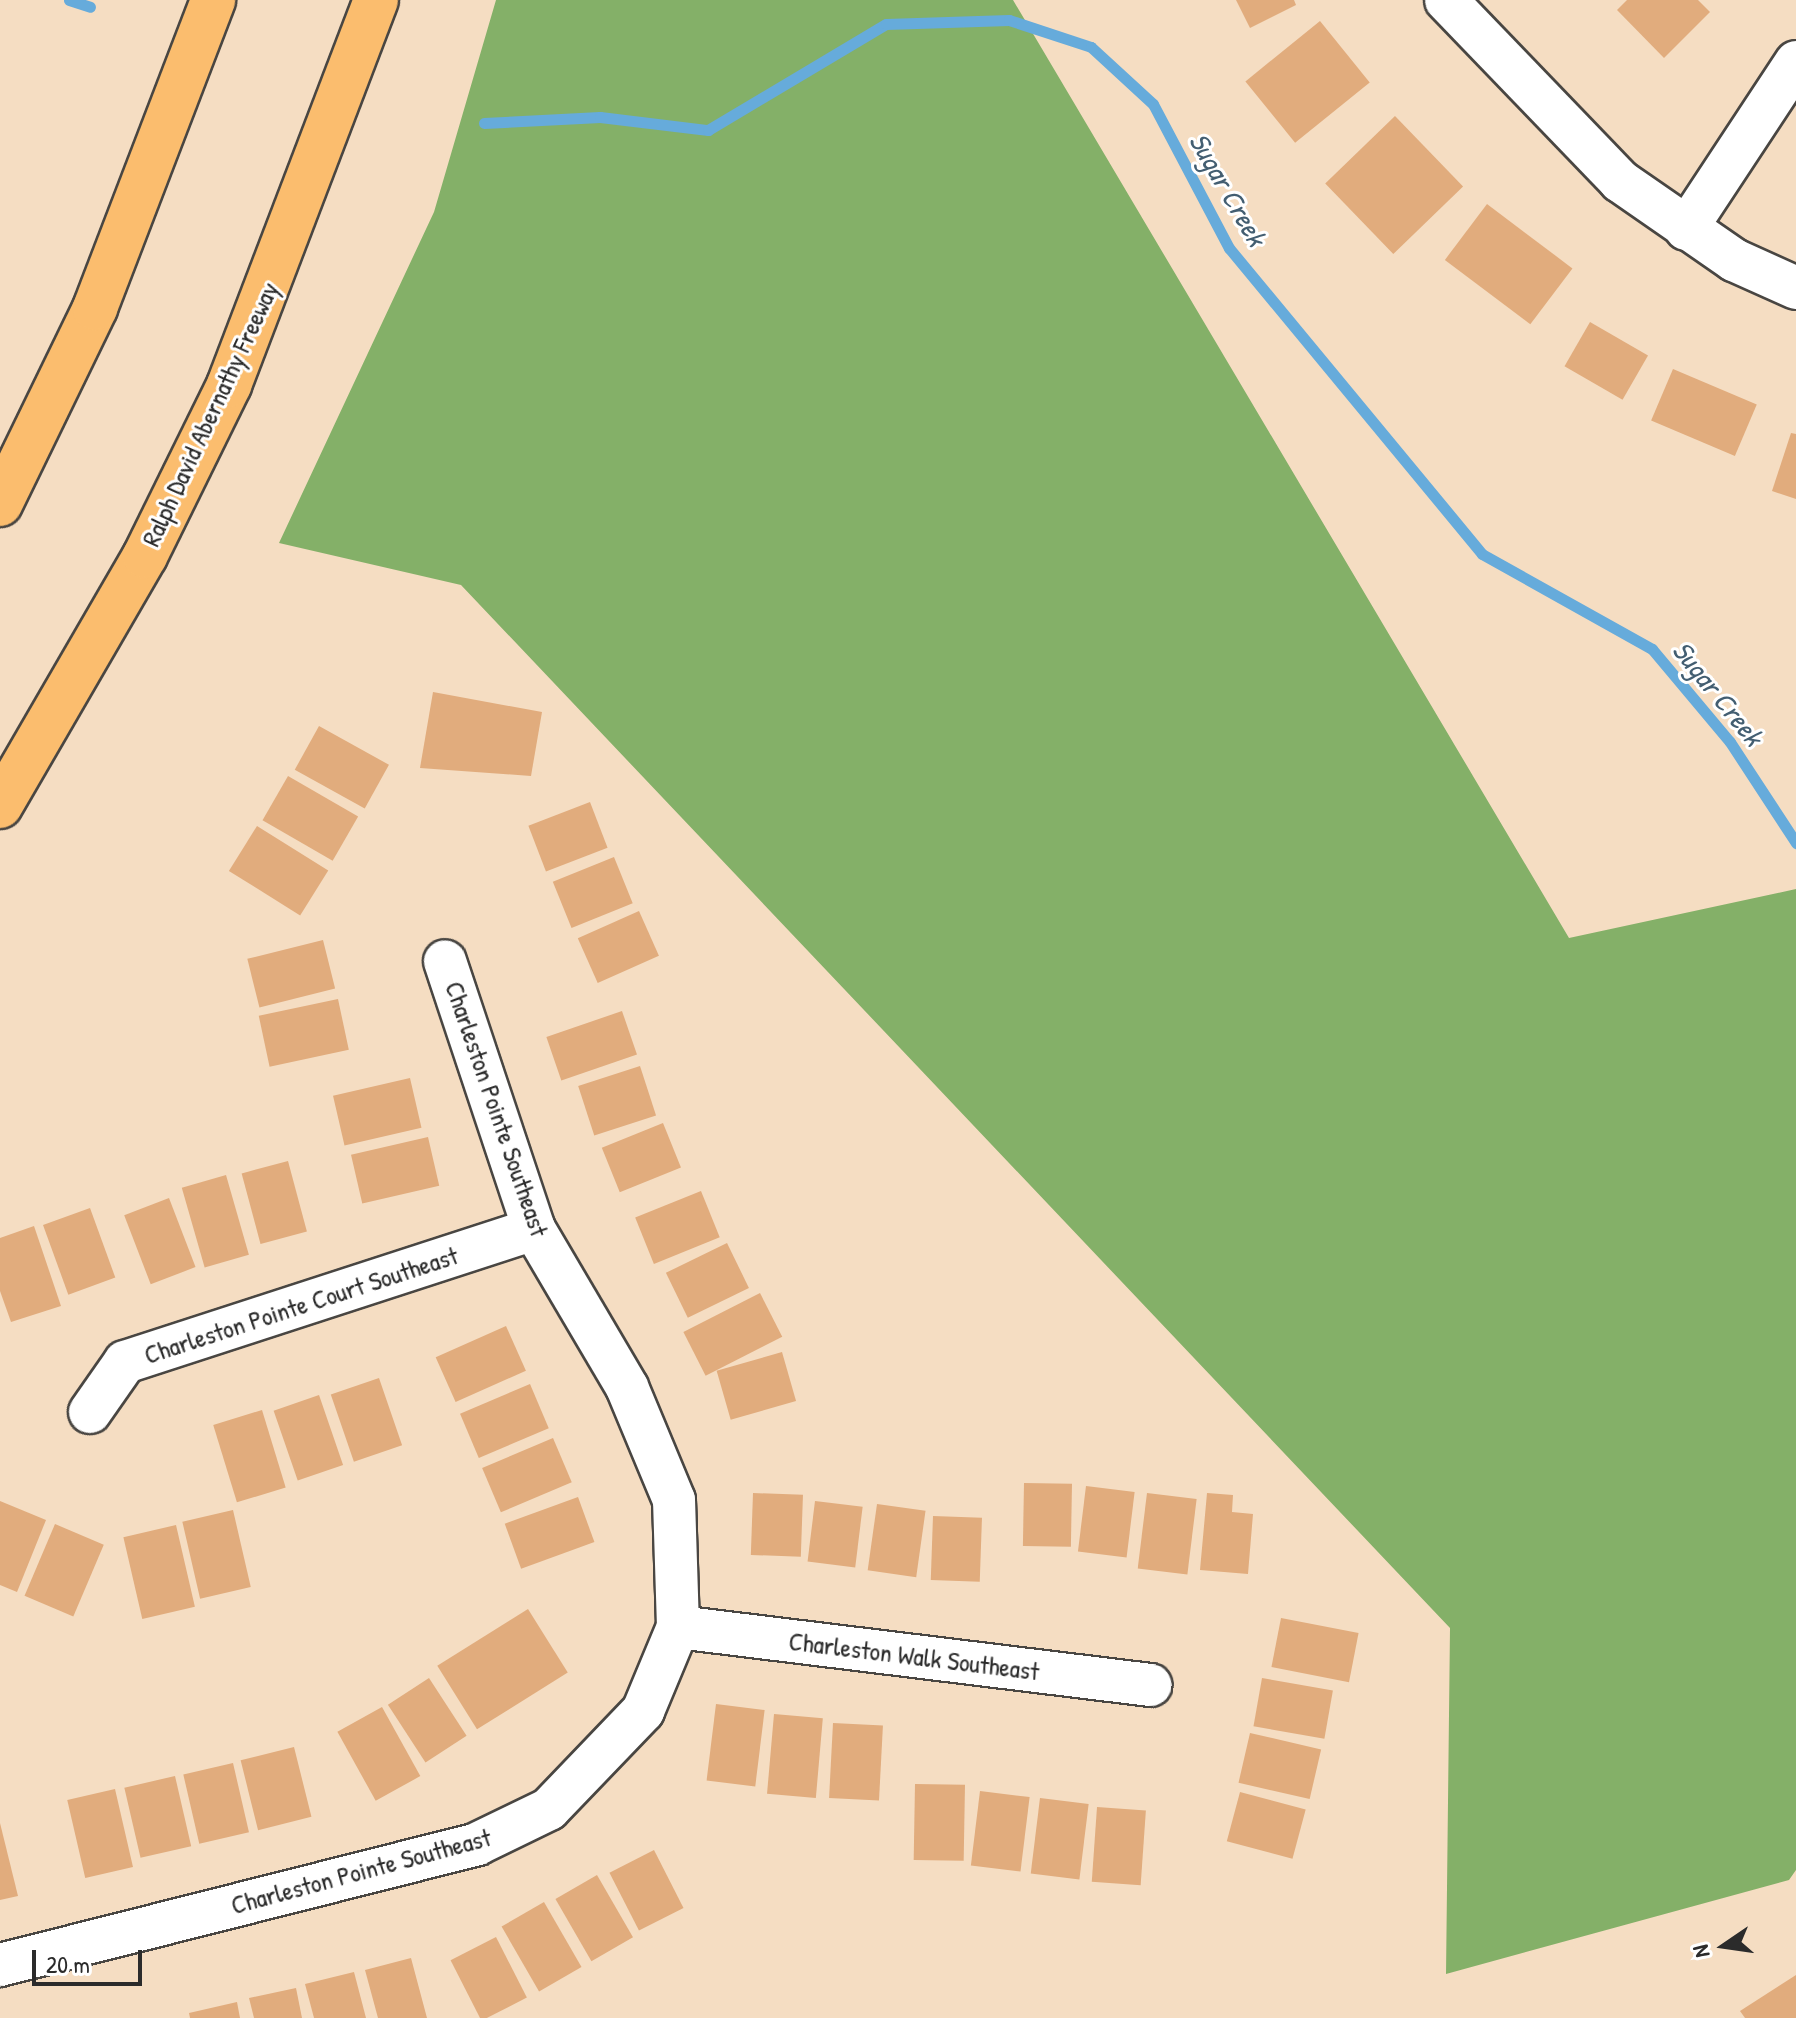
<!DOCTYPE html>
<html>
<head>
<meta charset="utf-8">
<style>
	body { margin:0 }
	#map { position:relative; width:1796px; height:2018px; overflow:hidden; background:#f5ddc2; font-family:"Patrick Hand",sans-serif }
	div>[style] { position:absolute }
	[style*='--x'] { left:calc(var(--x)*1px); top:calc(var(--y)*1px); width:calc(var(--w)*1px); rotate:calc(var(--a)*1deg) }
	.forest>* { inset:0; background:#84b068 }
	.stream>* { height:11px; margin:-5.5px; padding:0 5.5px; transform-origin:5.5px; border-radius:5.5px; background:#66abdb }
	.building>* { inset:0; background:#e1ac7d; transform-origin:0 0 }
	.roads { filter:drop-shadow(2px 0 #494642) drop-shadow(-2px 0 #494642) drop-shadow(0 2px #494642) drop-shadow(0 -2px #494642) }
	.street>* { height:42px; margin:-21px; padding:0 21px; transform-origin:21px; border-radius:21px; background:#fff }
	.highway>* { height:44px; margin:-22px; padding:0 22px; transform-origin:22px; border-radius:22px; background:#fbbd6e }
	span { translate:-50% -50%; white-space:nowrap; text-align:center; line-height:1.15; -webkit-text-stroke:6px #fff; paint-order:stroke }
	.street-label { font-size:26px; color:#2b2b2b }
	.water-label { font-size:28px; color:#435e71; font-style:italic }
	.north { position:absolute; left:1684px; top:1906px; width:80px; height:80px; -webkit-text-stroke:6px #fff; paint-order:stroke; rotate:257deg; font-size:22px; font-weight:700; line-height:32px; text-align:center; color:#2b2b2b }
	.north::after { content:''; display:block; margin:auto; width:28px; height:36px; background:#2b2b2b; clip-path:polygon(50% 0,100% 100%,50% 72%,0 100%) }
	.scale { position:absolute; left:32px; top:1950px; width:110px; height:36px; box-sizing:border-box; border:4px solid #2b2b2b; border-top:0; padding-left:10px; font-size:24px; line-height:28px; white-space:nowrap; color:#2b2b2b; -webkit-text-stroke:6px #fff; paint-order:stroke }
</style>
</head>
<body>
<div id="map">
	<div class="forest">
		<i style="clip-path:polygon(496px 0,1013px 0,1569px 938px,1796px 889px,1796px 1870px,1789px 1880px,1446px 1974px,1450px 1628px,461px 585px,279px 543px,434px 212px)"></i>
	</div>
	<div class="stream">
		<i style="--x:69;--y:0;--w:22;--a:18"></i>
		<i style="--x:484;--y:123;--w:116;--a:-3"></i>
		<i style="--x:600;--y:117;--w:109;--a:6.9"></i>
		<i style="--x:708;--y:130;--w:207;--a:-30.8"></i>
		<i style="--x:886;--y:24;--w:123;--a:-1.9"></i>
		<i style="--x:1009;--y:20;--w:86;--a:18.2"></i>
		<i style="--x:1091;--y:47;--w:84;--a:42.6"></i>
		<i style="--x:1153;--y:104;--w:163;--a:62.2"></i>
		<i style="--x:1229;--y:248;--w:397;--a:50.4"></i>
		<i style="--x:1482;--y:554;--w:195;--a:29.2"></i>
		<i style="--x:1652;--y:649;--w:121;--a:50"></i>
		<i style="--x:1730;--y:742;--w:121;--a:56.8"></i>
	</div>
	<div class="building">
		<i style="clip-path:polygon(1236px 0,1294px 0,1296px 5px,1250px 28px)"></i>
		<i style="clip-path:polygon(1627px 0,1698px 0,1710px 12px,1664px 58px,1617px 10px)"></i>
		<i style="left:1320px;top:21px;width:79px;height:96px;rotate:51deg"></i>
		<i style="left:1395px;top:116px;width:98px;height:97px;rotate:46deg"></i>
		<i style="left:1487px;top:204px;width:107px;height:70px;rotate:37deg"></i>
		<i style="left:1590px;top:322px;width:67px;height:51px;rotate:30deg"></i>
		<i style="left:1673px;top:369px;width:91px;height:56px;rotate:23deg"></i>
		<i style="clip-path:polygon(1791px 433px,1796px 434px,1796px 499px,1772px 491px)"></i>
		<i style="clip-path:polygon(433px 692px,542px 712px,531px 776px,420px 768px)"></i>
		<i style="left:319px;top:726px;width:80px;height:50px;rotate:29deg"></i>
		<i style="left:288px;top:776px;width:81px;height:51px;rotate:30deg"></i>
		<i style="left:590px;top:802px;width:49px;height:66px;rotate:69deg"></i>
		<i style="left:257px;top:826px;width:84px;height:53px;rotate:32deg"></i>
		<i style="left:614px;top:857px;width:50px;height:66px;rotate:68deg"></i>
		<i style="left:639px;top:911px;width:49px;height:67px;rotate:66deg"></i>
		<i style="left:323px;top:940px;width:50px;height:78px;rotate:76deg"></i>
		<i style="left:338px;top:999px;width:52px;height:81px;rotate:78deg"></i>
		<i style="left:622px;top:1011px;width:46px;height:80px;rotate:71deg"></i>
		<i style="left:640px;top:1066px;width:52px;height:65px;rotate:72deg"></i>
		<i style="left:410px;top:1078px;width:51px;height:79px;rotate:77deg"></i>
		<i style="left:663px;top:1123px;width:48px;height:66px;rotate:68deg"></i>
		<i style="left:428px;top:1137px;width:50px;height:79px;rotate:77deg"></i>
		<i style="left:288px;top:1161px;width:73px;height:48px;rotate:75deg"></i>
		<i style="left:226px;top:1175px;width:83px;height:46px;rotate:74deg"></i>
		<i style="left:701px;top:1191px;width:50px;height:71px;rotate:68deg"></i>
		<i style="left:169px;top:1198px;width:74px;height:48px;rotate:69deg"></i>
		<i style="left:90px;top:1208px;width:74px;height:50px;rotate:70deg"></i>
		<i style="clip-path:polygon(34px 1226px,61px 1306px,11px 1322px,0 1291px,0 1238px)"></i>
		<i style="left:727px;top:1243px;width:50px;height:68px;rotate:64deg"></i>
		<i style="left:760px;top:1293px;width:49px;height:86px;rotate:63deg"></i>
		<i style="left:506px;top:1326px;width:49px;height:77px;rotate:66deg"></i>
		<i style="left:782px;top:1352px;width:51px;height:68px;rotate:74deg"></i>
		<i style="left:379px;top:1378px;width:71px;height:51px;rotate:71deg"></i>
		<i style="left:530px;top:1384px;width:48px;height:76px;rotate:67deg"></i>
		<i style="left:319px;top:1395px;width:74px;height:48px;rotate:71deg"></i>
		<i style="left:262px;top:1410px;width:81px;height:51px;rotate:73deg"></i>
		<i style="left:553px;top:1438px;width:48px;height:77px;rotate:67deg"></i>
		<i style="left:1024px;top:1483px;width:48px;height:63px;rotate:1deg"></i>
		<i style="left:1086px;top:1486px;width:49px;height:66px;rotate:7deg"></i>
		<i style="left:753px;top:1493px;width:50px;height:62px;rotate:2deg"></i>
		<i style="left:1147px;top:1493px;width:50px;height:76px;rotate:7deg"></i>
		<i style="clip-path:polygon(1207px 1493px,1233px 1495px,1232px 1512px,1253px 1514px,1248px 1574px,1200px 1570px)"></i>
		<i style="left:578px;top:1497px;width:48px;height:78px;rotate:70deg"></i>
		<i style="clip-path:polygon(0 1501px,46px 1520px,17px 1592px,0 1585px)"></i>
		<i style="left:815px;top:1501px;width:48px;height:61px;rotate:7deg"></i>
		<i style="left:877px;top:1504px;width:49px;height:67px;rotate:8deg"></i>
		<i style="left:233px;top:1510px;width:79px;height:52px;rotate:77deg"></i>
		<i style="left:933px;top:1516px;width:49px;height:64px;rotate:2deg"></i>
		<i style="left:55px;top:1524px;width:53px;height:78px;rotate:23deg"></i>
		<i style="left:176px;top:1525px;width:84px;height:54px;rotate:77deg"></i>
		<i style="left:528px;top:1609px;width:75px;height:107px;rotate:58deg"></i>
		<i style="left:1281px;top:1618px;width:79px;height:50px;rotate:11deg"></i>
		<i style="left:429px;top:1678px;width:69px;height:49px;rotate:57deg"></i>
		<i style="left:1262px;top:1678px;width:72px;height:49px;rotate:10deg"></i>
		<i style="left:716px;top:1704px;width:49px;height:77px;rotate:7deg"></i>
		<i style="left:382px;top:1707px;width:79px;height:51px;rotate:61deg"></i>
		<i style="left:774px;top:1714px;width:49px;height:80px;rotate:5deg"></i>
		<i style="left:833px;top:1723px;width:50px;height:75px;rotate:3deg"></i>
		<i style="left:1250px;top:1733px;width:73px;height:51px;rotate:13deg"></i>
		<i style="left:294px;top:1747px;width:72px;height:55px;rotate:76deg"></i>
		<i style="left:233px;top:1763px;width:71px;height:51px;rotate:77deg"></i>
		<i style="left:175px;top:1776px;width:72px;height:52px;rotate:77deg"></i>
		<i style="left:915px;top:1784px;width:50px;height:76px;rotate:1deg"></i>
		<i style="left:115px;top:1789px;width:80px;height:49px;rotate:77deg"></i>
		<i style="left:980px;top:1791px;width:50px;height:75px;rotate:7deg"></i>
		<i style="left:1240px;top:1792px;width:68px;height:51px;rotate:15deg"></i>
		<i style="left:1040px;top:1798px;width:49px;height:76px;rotate:7deg"></i>
		<i style="left:1097px;top:1807px;width:49px;height:75px;rotate:4deg"></i>
		<i style="clip-path:polygon(0 1823px,18px 1896px,0 1900px)"></i>
		<i style="left:654px;top:1850px;width:65px;height:50px;rotate:63deg"></i>
		<i style="left:597px;top:1875px;width:72px;height:48px;rotate:60deg"></i>
		<i style="left:544px;top:1902px;width:75px;height:49px;rotate:60deg"></i>
		<i style="left:496px;top:1937px;width:68px;height:51px;rotate:63deg"></i>
		<i style="clip-path:polygon(411px 1958px,427px 2018px,378px 2018px,365px 1970px)"></i>
		<i style="clip-path:polygon(354px 1972px,366px 2018px,314px 2018px,305px 1984px)"></i>
		<i style="clip-path:polygon(1796px 1975px,1796px 2018px,1745px 2018px,1740px 2011px)"></i>
		<i style="clip-path:polygon(296px 1988px,302px 2018px,254px 2018px,249px 1998px)"></i>
		<i style="clip-path:polygon(237px 2002px,240px 2018px,190px 2018px,189px 2013px)"></i>
	</div>
	<div class="roads">
		<div class="street">
			<i style="--x:1446;--y:0;--w:251;--a:46.1"></i>
			<i style="--x:1620;--y:181;--w:139;--a:34.7"></i>
			<i style="--x:1734;--y:260;--w:68;--a:24.3"></i>
			<i style="--x:1686;--y:229;--w:200;--a:-56.6"></i>
			<i style="--x:90;--y:1412;--w:61;--a:-55"></i>
			<i style="--x:125;--y:1362;--w:430;--a:-18"></i>
			<i style="--x:678;--y:1627;--w:476;--a:7"></i>
			<i style="--x:0;--y:1965;--w:492;--a:-14.2"></i>
			<i style="--x:477;--y:1844;--w:80;--a:-25.9"></i>
			<i style="--x:549;--y:1809;--w:136;--a:-46.2"></i>
			<i style="--x:643;--y:1711;--w:91;--a:-67.4"></i>
			<i style="--x:678;--y:1627;--w:127;--a:-91.8"></i>
			<i style="--x:674;--y:1500;--w:122;--a:-112.6"></i>
			<i style="--x:627;--y:1387;--w:183;--a:-120.5"></i>
			<i style="--x:534;--y:1229;--w:282;--a:-108.4"></i>
		</div>
		<div class="highway">
			<i style="--x:0;--y:504;--w:218;--a:-64.1"></i>
			<i style="--x:95;--y:308;--w:330;--a:-69"></i>
			<i style="--x:0;--y:806;--w:289;--a:-59.9"></i>
			<i style="--x:145;--y:556;--w:191;--a:-63.8"></i>
			<i style="--x:229;--y:385;--w:412;--a:-69.1"></i>
		</div>
	</div>
	<div class="street-label">
		<span style="left:210px;top:414px;rotate:-65deg">Ralph David Abernathy Freeway</span>
		<span style="left:497px;top:1109px;rotate:71deg">Charleston Pointe Southeast</span>
		<span style="left:301px;top:1305px;rotate:-18deg">Charleston Pointe Court Southeast</span>
		<span style="left:914px;top:1656px;rotate:7deg">Charleston Walk Southeast</span>
		<span style="left:361px;top:1871px;rotate:-15deg">Charleston Pointe Southeast</span>
	</div>
	<div class="water-label">
		<span style="left:1228px;top:189px;rotate:60deg">Sugar Creek</span>
		<span style="left:1718px;top:693px;rotate:51deg">Sugar Creek</span>
	</div>
	<div class="north">N</div>
	<div class="scale">20 m</div>
</div>
</body>
</html>
